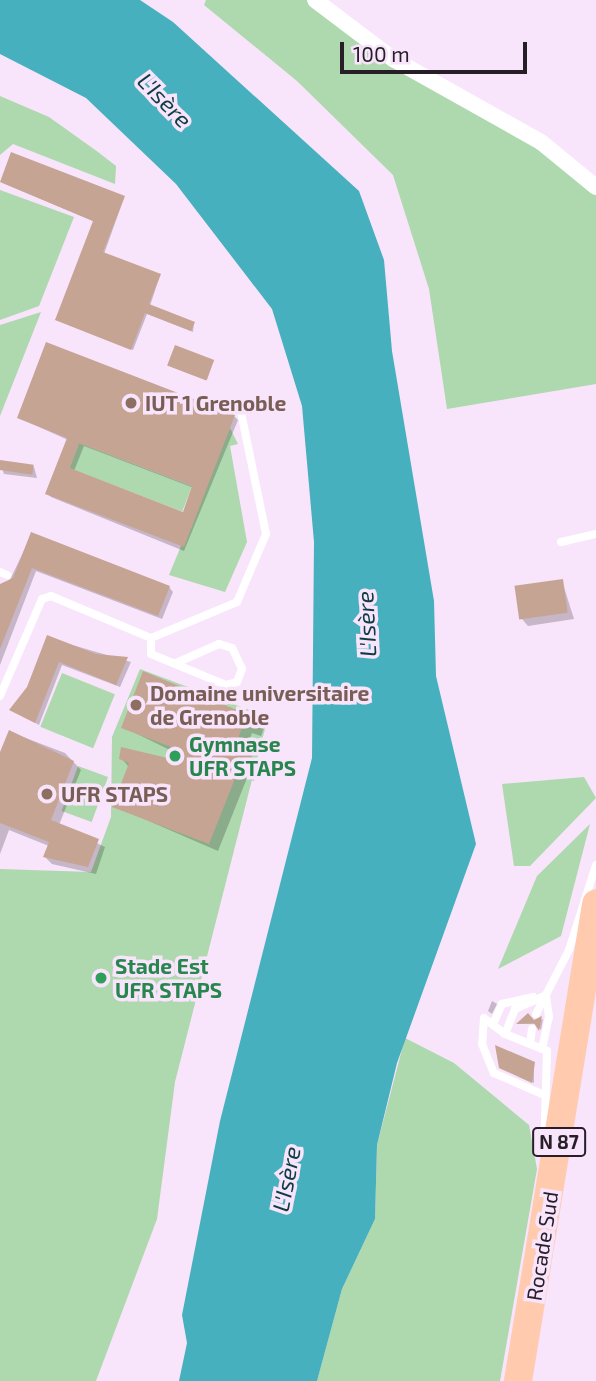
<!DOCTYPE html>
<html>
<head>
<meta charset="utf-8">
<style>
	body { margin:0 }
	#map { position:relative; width:596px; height:1381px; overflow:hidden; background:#f8e4fb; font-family:"Exo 2",sans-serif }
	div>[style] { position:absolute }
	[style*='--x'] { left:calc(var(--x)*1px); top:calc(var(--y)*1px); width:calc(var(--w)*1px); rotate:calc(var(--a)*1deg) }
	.green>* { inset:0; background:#aed8ad; transform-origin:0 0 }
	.water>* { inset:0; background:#46b0be }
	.shadow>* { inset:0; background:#0003 }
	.building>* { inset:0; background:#c6a494; transform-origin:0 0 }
	.lane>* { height:8px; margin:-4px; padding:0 4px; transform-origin:4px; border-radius:4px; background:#fff }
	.street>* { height:16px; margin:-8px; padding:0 8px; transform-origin:8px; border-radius:8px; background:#fff }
	.highway>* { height:28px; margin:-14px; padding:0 14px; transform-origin:14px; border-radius:14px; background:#ffcaae }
	.dots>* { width:19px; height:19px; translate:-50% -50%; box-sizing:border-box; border:4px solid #f8e4fb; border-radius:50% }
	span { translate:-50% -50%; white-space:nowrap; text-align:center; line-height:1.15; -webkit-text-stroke:7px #f8e4fb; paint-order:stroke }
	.shield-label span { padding:2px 5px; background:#f8e4fb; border:2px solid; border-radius:5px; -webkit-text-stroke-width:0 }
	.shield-label { font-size:19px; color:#271e28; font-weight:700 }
	.education-label { font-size:21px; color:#785e54; font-weight:700 }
	.left { translate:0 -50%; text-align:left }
	.leisure-label { font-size:21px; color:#27864d; font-weight:700 }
	.street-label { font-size:21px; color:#271e28 }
	.water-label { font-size:23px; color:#0b3d43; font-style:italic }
	.scale { position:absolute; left:340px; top:42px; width:187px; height:32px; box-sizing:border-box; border:4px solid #271e28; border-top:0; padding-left:9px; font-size:21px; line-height:24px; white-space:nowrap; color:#271e28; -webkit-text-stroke:5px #f8e4fb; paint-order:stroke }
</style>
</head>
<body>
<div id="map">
	<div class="green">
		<i style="clip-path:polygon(206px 0,312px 0,493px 113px,596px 187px,596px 384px,447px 409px,429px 289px,393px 175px,297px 81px,204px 5px)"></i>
		<i style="clip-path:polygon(0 96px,49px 117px,98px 152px,116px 166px,115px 184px,13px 144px,0 155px)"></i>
		<i style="clip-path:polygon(0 190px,74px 217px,39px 306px,0 320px)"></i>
		<i style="clip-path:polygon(41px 312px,0 416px,0 325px)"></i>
		<i style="clip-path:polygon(230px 428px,238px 444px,230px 446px,247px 542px,225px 592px,169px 575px)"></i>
		<i style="left:79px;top:443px;width:121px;height:27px;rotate:21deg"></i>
		<i style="clip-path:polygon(140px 669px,268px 717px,175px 1082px,157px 1219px,96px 1381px,0 1381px,0 869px,91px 872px,111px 817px,112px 737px)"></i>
		<i style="left:62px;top:673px;width:57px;height:58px;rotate:22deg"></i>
		<i style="left:78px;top:766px;width:32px;height:48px;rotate:20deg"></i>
		<i style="clip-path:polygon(584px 777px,596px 798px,530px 866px,514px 866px,502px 784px)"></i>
		<i style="clip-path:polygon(590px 824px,561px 936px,498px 969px,537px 876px)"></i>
		<i style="clip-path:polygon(405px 1038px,454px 1063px,529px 1125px,537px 1169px,500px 1381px,317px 1381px,342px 1289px,375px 1219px,377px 1145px)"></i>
	</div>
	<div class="water">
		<i style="clip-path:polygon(0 0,140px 0,173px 22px,359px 191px,384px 260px,392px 351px,434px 601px,436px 676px,476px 844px,397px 1063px,377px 1145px,375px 1219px,342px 1289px,317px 1381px,179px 1381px,187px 1343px,182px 1315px,220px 1121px,312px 758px,314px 542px,302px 406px,272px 309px,176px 184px,86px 98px,0 54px)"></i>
	</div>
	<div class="shadow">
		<i style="clip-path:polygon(3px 183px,124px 198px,104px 254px,160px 275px,150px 306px,194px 323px,193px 332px,147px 314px,133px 350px,59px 321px,95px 222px)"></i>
		<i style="clip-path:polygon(213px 362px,207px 380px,170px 366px)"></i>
		<i style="clip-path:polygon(evenodd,234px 416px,238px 420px,184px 551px,51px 497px,47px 493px,68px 440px,19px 418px,234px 416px,84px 446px,194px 488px,184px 514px,74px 471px,84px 446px)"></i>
		<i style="clip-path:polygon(0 462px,34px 467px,37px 478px,4px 474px)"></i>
		<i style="clip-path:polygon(32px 534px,169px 587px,173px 592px,162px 619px,36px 571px,0 665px,0 586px,6px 588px)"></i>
		<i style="clip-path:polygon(562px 581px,574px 619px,528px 626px,522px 619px)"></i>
		<i style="clip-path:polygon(48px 638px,131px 662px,120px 687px,62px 665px,39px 725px,11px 710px,28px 688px)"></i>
		<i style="clip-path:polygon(255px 719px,264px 728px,261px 736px,252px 733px,245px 752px,261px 764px,254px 781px,247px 778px,218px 851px,114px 806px,129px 767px,121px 758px,177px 762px,180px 755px,123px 727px)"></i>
		<i style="clip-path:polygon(10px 732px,65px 753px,81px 770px,59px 825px,105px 847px,96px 874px,52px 864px,45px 857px,49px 846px,9px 830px,0 854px,0 756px)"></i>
		<i style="clip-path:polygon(492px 1001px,497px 1004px,492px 1014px,488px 1011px)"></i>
		<i style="clip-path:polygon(528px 1015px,534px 1022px,543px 1019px,541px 1030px,536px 1024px,518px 1024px)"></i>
		<i style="clip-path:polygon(534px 1064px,534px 1083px,503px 1069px)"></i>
	</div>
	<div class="building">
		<i style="clip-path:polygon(11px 152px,125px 196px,103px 252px,161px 274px,149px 304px,195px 322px,191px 331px,145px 313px,131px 350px,55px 320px,93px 221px,0 182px)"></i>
		<i style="clip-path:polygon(evenodd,46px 342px,235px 415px,184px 547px,45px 494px,67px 438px,17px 418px,46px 342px,79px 443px,192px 486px,183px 512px,70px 468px,79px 443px)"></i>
		<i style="left:175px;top:345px;width:42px;height:22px;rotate:21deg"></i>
		<i style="left:0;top:460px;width:34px;height:10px;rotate:8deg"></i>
		<i style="clip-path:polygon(31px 532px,170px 586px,158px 616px,32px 568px,0 649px,0 584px,13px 578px)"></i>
		<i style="left:563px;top:579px;width:34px;height:49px;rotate:82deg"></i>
		<i style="clip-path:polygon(47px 635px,96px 654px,128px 657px,116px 685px,59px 662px,35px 723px,9px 710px,27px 687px)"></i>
		<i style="clip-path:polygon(143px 671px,256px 718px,252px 728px,243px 725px,235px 747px,253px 753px,245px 774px,238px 771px,209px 844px,112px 807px,129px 763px,119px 759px,121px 747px,176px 760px,179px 750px,121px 728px)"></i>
		<i style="clip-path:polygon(9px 730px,74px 761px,51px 820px,99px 839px,88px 867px,43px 857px,49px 842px,0 823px,0 752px)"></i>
		<i style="clip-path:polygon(528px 1013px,534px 1020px,542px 1016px,539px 1031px,534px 1023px,516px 1024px)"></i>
		<i style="clip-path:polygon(495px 1045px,535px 1062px,532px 1083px,499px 1068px)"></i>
	</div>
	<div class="lane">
		<i style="--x:561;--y:542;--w:36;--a:-13"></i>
		<i style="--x:0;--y:572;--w:8;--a:23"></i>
		<i style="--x:151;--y:638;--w:16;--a:90"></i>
		<i style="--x:151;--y:654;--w:81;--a:22.5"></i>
		<i style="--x:226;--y:685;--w:11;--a:-15"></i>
		<i style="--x:237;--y:682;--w:14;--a:-69"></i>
		<i style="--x:242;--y:669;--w:23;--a:-115"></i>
		<i style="--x:232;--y:648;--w:14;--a:-163"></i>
		<i style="--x:219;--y:644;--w:47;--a:156.2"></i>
		<i style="--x:0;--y:696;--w:106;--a:-66.6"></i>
		<i style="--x:42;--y:599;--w:9;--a:-18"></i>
		<i style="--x:51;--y:596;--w:108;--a:22.8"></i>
		<i style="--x:151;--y:638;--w:93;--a:-22.7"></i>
		<i style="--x:237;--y:602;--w:74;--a:-66.9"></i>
		<i style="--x:266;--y:534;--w:130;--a:-101.6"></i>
		<i style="--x:240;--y:407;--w:14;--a:-159"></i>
		<i style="--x:536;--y:1014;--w:72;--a:-62.7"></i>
		<i style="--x:569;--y:950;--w:89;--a:-72.4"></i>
		<i style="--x:494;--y:1022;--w:20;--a:-66"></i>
		<i style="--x:502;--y:1004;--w:32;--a:-13"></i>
		<i style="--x:532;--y:1029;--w:15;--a:98"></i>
		<i style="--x:530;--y:1044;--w:18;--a:22"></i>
		<i style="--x:547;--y:1051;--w:99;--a:91.7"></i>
		<i style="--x:505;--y:1034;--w:26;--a:-143"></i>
		<i style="--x:484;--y:1018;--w:26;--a:94"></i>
		<i style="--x:482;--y:1044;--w:31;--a:68"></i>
		<i style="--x:494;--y:1073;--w:52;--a:23.6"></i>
		<i style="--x:530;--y:1044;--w:27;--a:-158"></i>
		<i style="--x:505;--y:1034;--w:27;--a:-68"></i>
		<i style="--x:515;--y:1009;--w:34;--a:-24"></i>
		<i style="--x:542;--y:1049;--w:33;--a:-78"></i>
		<i style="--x:549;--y:1017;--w:22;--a:-98"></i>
	</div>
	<div class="street">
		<i style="--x:315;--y:0;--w:98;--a:37.1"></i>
		<i style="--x:393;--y:59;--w:170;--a:29.3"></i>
		<i style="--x:541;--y:142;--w:71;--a:39.3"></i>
	</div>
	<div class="highway">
		<i style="--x:518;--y:1381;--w:484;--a:-80.7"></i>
	</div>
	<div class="dots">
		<i style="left:131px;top:403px;background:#8d6e63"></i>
		<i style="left:136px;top:705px;background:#8d6e63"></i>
		<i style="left:175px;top:756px;background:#2e9e5b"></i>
		<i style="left:47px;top:794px;background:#8d6e63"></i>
		<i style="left:101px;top:978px;background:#2e9e5b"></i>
	</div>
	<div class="shield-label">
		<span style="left:559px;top:1142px">N 87</span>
	</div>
	<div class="education-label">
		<span class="left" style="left:145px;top:403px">IUT 1 Grenoble</span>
		<span class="left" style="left:150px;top:705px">Domaine universitaire<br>de Grenoble</span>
		<span class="left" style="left:61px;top:794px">UFR STAPS</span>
	</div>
	<div class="leisure-label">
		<span class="left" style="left:189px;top:756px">Gymnase<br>UFR STAPS</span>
		<span class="left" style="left:115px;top:978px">Stade Est<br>UFR STAPS</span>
	</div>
	<div class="street-label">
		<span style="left:542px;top:1246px;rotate:-81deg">Rocade Sud</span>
	</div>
	<div class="water-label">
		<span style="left:165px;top:100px;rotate:46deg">L'Isère</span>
		<span style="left:366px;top:624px;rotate:-93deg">L'Isère</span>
		<span style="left:286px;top:1179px;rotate:-79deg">L'Isère</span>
	</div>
	<div class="scale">100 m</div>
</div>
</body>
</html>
